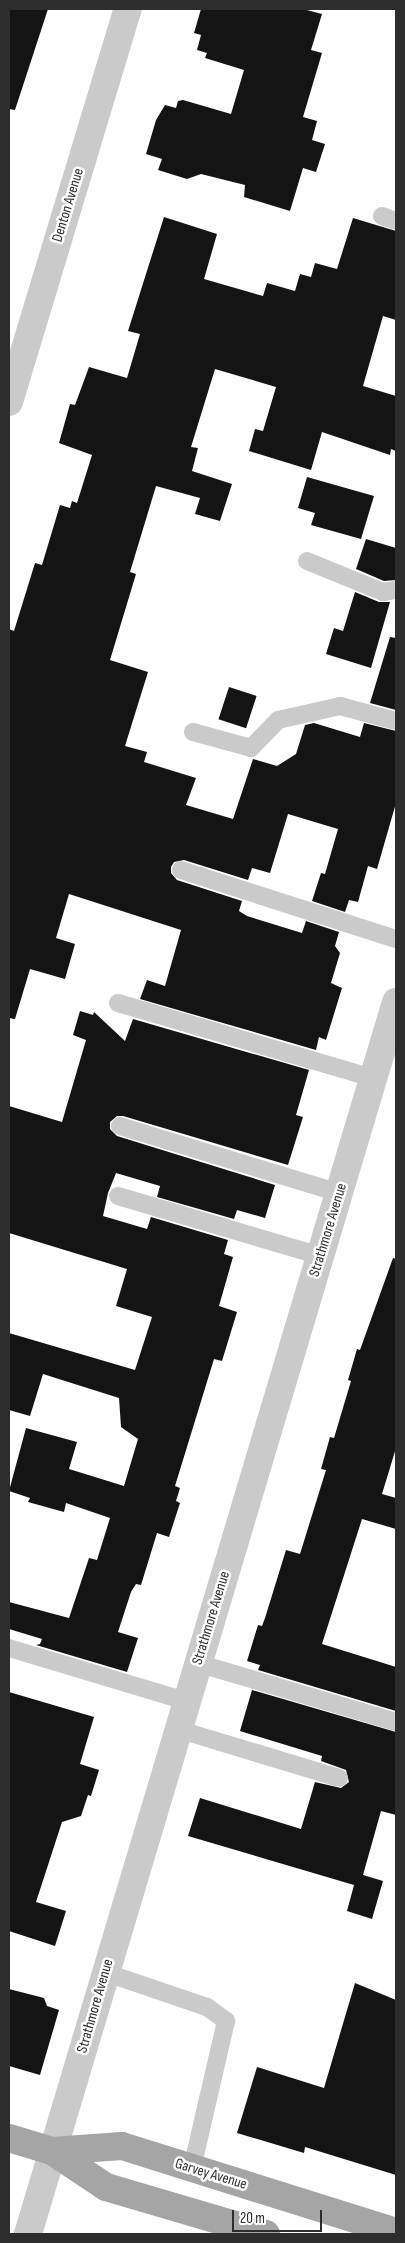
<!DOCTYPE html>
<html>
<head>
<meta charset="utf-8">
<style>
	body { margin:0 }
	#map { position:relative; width:405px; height:2243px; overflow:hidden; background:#fff; font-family:"Sofia Sans Condensed",sans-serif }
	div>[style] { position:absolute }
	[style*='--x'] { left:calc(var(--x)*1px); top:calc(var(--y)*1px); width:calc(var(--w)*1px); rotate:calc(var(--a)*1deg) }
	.building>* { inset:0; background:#141414; transform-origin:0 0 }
	.service>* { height:18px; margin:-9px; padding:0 9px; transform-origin:9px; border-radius:9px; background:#cacaca }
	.minor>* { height:28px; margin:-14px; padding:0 14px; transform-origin:14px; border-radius:14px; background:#cacaca }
	.primary>* { height:28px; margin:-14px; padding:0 14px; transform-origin:14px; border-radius:14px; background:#a5a5a5 }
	span { translate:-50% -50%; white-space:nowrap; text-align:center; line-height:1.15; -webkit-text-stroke:5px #fff; paint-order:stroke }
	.street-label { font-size:15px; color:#2d2d2d }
	.frame { position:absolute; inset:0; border:10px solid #2d2d2d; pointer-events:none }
	.scale { position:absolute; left:232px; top:2210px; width:90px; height:22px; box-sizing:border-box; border:2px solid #2d2d2d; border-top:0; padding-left:6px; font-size:15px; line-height:18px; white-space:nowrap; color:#2d2d2d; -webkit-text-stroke:4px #fff; paint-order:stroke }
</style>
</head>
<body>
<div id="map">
	<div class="building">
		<i style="clip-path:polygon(9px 9px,48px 9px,15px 110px,9px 109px)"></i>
		<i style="clip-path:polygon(201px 9px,303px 9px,322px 14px,311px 50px,322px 53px,303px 117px,317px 121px,312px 140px,325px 144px,316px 172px,303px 168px,290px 211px,244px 197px,245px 185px,201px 174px,187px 179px,158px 170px,162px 159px,146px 154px,156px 120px,165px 105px,176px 108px,178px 101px,183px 100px,231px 114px,244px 70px,205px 58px,207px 53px,197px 50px,201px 35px,194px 33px)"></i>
		<i style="clip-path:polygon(164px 217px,217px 234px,204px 279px,263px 296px,267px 283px,295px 291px,300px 274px,311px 277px,315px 263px,337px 269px,353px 218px,396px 231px,396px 320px,383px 316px,363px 386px,396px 396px,396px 451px,391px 449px,390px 455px,322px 432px,311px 470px,249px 451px,255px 429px,263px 431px,276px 387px,215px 369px,191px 447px,198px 448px,192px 471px,232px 484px,220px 521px,195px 514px,200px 498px,156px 486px,130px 572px,136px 574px,110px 660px,148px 672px,125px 746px,147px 752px,144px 762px,196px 778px,186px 805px,233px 819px,253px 759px,277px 766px,296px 754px,305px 725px,314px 723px,360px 737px,364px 723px,396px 731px,396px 803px,377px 869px,368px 866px,358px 902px,349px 900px,345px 912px,312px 901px,321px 873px,325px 874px,338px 829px,288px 814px,270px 873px,252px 868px,248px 880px,184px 860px,174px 862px,171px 867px,171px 873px,177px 880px,242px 901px,239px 911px,247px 916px,302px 933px,306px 921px,339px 932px,335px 946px,340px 953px,331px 983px,342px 988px,326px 1040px,319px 1037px,316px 1050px,140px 999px,147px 980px,165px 986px,181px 930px,69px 894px,56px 938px,75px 944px,65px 979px,30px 969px,15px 1019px,9px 1018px,9px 629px,14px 631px,35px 563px,42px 565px,60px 505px,70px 508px,72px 501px,77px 503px,92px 455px,59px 443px,70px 404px,75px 405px,89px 367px,127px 378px,140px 334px,128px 331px)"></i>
		<i style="clip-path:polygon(307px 477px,374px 496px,361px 539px,311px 525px,315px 513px,298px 508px)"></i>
		<i style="clip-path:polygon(366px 539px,396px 548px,396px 580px,384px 581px,356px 569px)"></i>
		<i style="clip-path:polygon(355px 592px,379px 602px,390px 602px,371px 668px,326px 654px,334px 628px,343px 631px)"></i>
		<i style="clip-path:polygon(390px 637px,396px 638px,396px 710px,370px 703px)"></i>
		<i style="left:229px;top:687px;width:29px;height:34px;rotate:18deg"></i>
		<i style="clip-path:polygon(80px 1011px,93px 1015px,94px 1012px,125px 1041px,133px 1019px,309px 1070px,296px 1115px,303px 1117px,288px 1165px,123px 1116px,117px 1116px,110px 1122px,110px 1129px,117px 1136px,275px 1185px,265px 1218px,237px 1210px,234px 1219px,157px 1197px,160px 1186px,116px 1173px,108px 1193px,103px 1216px,147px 1229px,151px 1217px,228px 1240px,224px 1254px,233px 1257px,219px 1306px,237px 1312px,222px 1361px,214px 1359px,175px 1486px,180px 1488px,176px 1501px,180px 1503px,169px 1537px,157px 1533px,141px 1585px,136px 1584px,131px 1592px,118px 1632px,138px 1638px,127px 1672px,36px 1645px,40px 1644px,42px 1639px,9px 1629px,9px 1602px,69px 1618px,89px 1558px,97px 1560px,110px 1518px,66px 1503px,64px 1512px,28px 1502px,30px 1498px,9px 1491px,26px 1428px,77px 1442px,69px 1469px,124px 1486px,138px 1439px,121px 1427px,119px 1398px,43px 1374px,30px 1416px,9px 1410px,9px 1333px,135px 1370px,152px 1317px,116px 1306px,127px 1269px,9px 1233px,9px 1106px,62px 1122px,86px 1040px,73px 1035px)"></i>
		<i style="clip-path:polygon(393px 1258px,396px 1259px,396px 1448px,382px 1494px,396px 1498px,396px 1529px,362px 1519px,322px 1644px,396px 1667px,396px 1711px,258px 1670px,260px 1665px,247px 1661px,258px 1625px,262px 1626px,265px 1618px,286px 1550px,300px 1554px,326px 1470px,321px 1469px,330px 1437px,334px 1438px,351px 1381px,348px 1380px,357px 1349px,360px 1350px)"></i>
		<i style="clip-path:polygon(252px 1690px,396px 1732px,396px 1815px,381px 1811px,363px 1875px,383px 1881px,372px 1919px,347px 1911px,354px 1885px,188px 1836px,200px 1798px,301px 1829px,315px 1782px,341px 1788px,349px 1782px,346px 1770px,321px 1761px,322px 1756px,240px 1731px)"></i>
		<i style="clip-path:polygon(9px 1692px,94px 1717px,80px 1764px,99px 1770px,91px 1796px,88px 1795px,81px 1816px,62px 1822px,36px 1902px,66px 1911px,55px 1946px,9px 1931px)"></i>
		<i style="clip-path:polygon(355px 1983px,396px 2000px,396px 2175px,305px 2147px,304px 2153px,237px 2133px,257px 2067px,324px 2088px)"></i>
		<i style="clip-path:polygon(9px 1989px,44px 1998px,47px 2006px,59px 2010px,40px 2075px,9px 2066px)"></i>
	</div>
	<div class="service">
		<i style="--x:382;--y:216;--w:15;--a:20"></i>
		<i style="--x:307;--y:561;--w:82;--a:22.2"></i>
		<i style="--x:383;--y:592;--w:13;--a:-9"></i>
		<i style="--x:193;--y:732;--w:60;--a:15.4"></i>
		<i style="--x:251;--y:748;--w:39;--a:-46"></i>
		<i style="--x:278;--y:720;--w:64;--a:-12.7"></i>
		<i style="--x:340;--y:706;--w:58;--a:15"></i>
		<i style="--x:181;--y:870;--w:226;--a:17.8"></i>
		<i style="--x:118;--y:1003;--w:266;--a:16.4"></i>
		<i style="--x:120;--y:1126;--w:229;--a:17"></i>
		<i style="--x:118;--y:1196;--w:211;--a:16.5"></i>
		<i style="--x:9;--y:1648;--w:185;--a:16.7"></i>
		<i style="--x:197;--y:1663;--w:208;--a:16.5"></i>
		<i style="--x:177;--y:1729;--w:169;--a:16.8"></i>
		<i style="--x:104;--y:1972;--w:109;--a:18.8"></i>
		<i style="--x:207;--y:2007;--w:24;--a:36"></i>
		<i style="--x:226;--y:2021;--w:151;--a:103"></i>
	</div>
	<div class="minor">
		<i style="--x:9;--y:402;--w:411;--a:-73.2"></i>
		<i style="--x:28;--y:2234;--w:1286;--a:-73.37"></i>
	</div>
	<div class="primary">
		<i style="--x:9;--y:2138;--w:45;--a:16.8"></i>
		<i style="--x:52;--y:2151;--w:65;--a:33.7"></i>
		<i style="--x:106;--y:2187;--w:167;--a:16.4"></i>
		<i style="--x:52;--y:2151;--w:70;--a:-4.1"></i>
		<i style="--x:122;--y:2146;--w:287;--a:17.4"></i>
	</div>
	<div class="street-label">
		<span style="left:68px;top:205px;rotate:-73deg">Denton Avenue</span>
		<span style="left:328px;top:1230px;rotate:-73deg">Strathmore Avenue</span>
		<span style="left:211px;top:1618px;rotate:-73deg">Strathmore Avenue</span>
		<span style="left:95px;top:2006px;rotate:-74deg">Strathmore Avenue</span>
		<span style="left:211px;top:2174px;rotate:17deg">Garvey Avenue</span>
	</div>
	<div class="frame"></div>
	<div class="scale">20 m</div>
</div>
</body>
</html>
